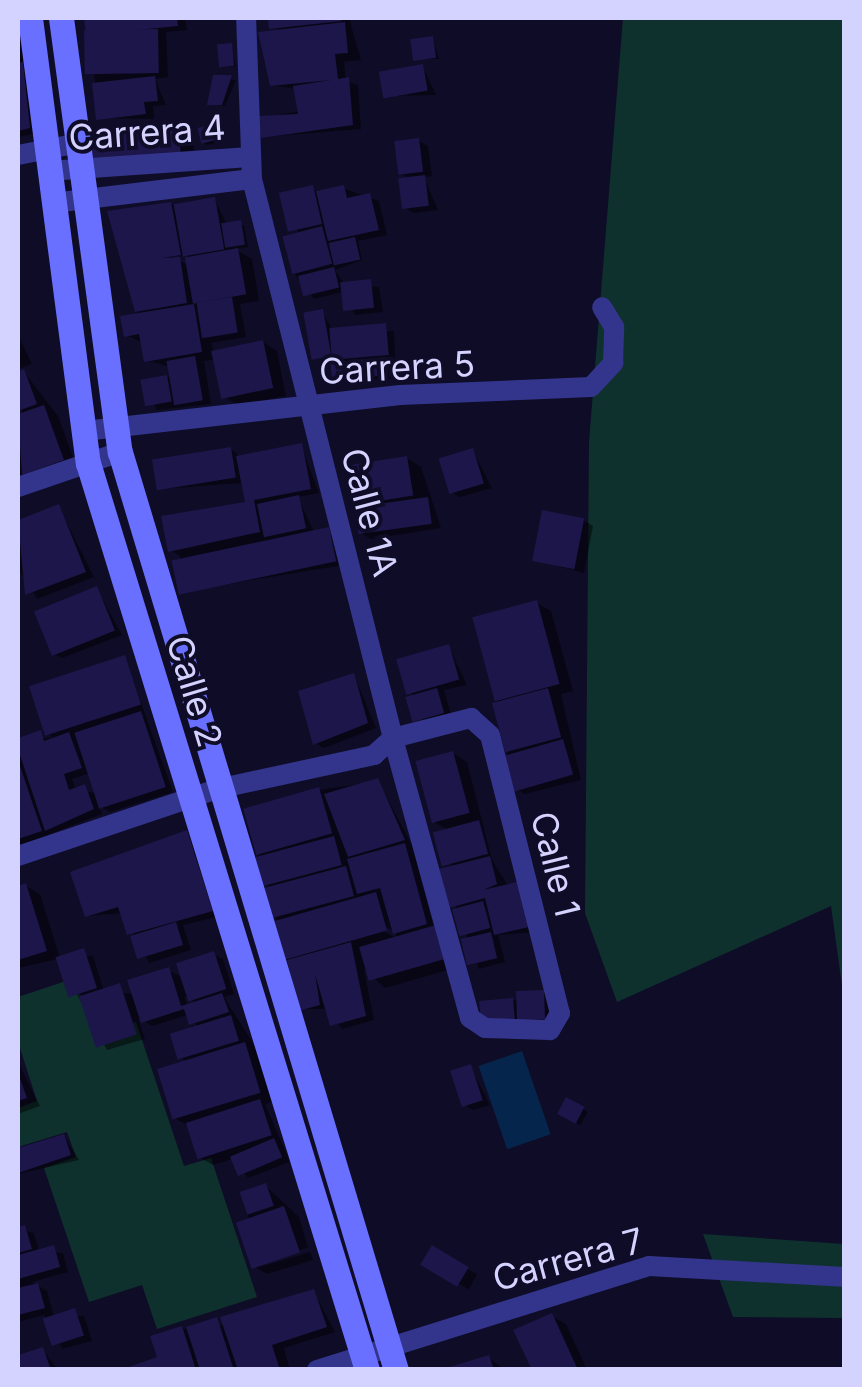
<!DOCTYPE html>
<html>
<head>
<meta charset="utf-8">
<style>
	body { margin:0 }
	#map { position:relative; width:862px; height:1387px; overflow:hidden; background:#0f0c27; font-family:Inter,sans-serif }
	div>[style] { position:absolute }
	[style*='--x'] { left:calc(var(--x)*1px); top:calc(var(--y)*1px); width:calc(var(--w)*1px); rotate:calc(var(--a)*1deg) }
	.green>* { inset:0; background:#0f312e }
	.water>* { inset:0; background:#06254c; transform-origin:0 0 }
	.shadow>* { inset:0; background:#0007; transform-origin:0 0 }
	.building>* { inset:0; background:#1d164a; transform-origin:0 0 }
	.street>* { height:20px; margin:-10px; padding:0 10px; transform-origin:10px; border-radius:10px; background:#32358b }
	.secondary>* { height:25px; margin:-12.5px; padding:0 12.5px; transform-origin:12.5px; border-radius:12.5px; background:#6970ff }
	span { translate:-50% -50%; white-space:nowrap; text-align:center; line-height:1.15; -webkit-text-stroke:8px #0f0c27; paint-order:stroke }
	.street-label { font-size:35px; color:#d4d2ff }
	.frame { position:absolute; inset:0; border:20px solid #d4d2ff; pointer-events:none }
</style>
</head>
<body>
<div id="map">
	<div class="green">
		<i style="clip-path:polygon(623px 18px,844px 18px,844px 1000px,831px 906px,617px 1002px,585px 913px,589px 442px)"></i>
		<i style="clip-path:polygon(75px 978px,94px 1035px,136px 1022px,184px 1166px,211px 1158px,257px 1297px,157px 1329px,142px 1285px,89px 1302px,44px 1168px,76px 1157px,67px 1132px,18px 1147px,18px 1108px,37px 1101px,18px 1042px,18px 997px)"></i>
		<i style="clip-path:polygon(703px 1234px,844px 1244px,844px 1318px,733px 1317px)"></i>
	</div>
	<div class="water">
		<i style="left:522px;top:1051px;width:88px;height:46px;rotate:71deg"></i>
	</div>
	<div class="shadow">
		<i style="clip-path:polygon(89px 18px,185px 18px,187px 30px,166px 32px,168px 77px,155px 79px,166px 105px,153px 106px,154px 119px,98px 118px)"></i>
		<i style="clip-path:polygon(272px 18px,349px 18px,361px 60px,344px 62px,346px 81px,358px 85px,361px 129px,264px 137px,261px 118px,300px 111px,296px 89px,272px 85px,264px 61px,261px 34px,279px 32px)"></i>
		<i style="clip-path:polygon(18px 30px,39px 133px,18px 137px)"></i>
		<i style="clip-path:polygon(433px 39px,439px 59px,415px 59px)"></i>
		<i style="clip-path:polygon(231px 46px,236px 67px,225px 67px,221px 65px)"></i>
		<i style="clip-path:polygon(423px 67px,436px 95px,386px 96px)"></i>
		<i style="clip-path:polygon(215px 78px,236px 80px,225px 106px,209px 104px)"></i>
		<i style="clip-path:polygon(178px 126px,193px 135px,195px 165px,94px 163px)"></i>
		<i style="clip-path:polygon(214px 127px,221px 142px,207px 145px,203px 143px)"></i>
		<i style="clip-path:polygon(419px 141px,428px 146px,432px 176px,424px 177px,438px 210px,414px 213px,405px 208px,411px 179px,400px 173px)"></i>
		<i style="clip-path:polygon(343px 188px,379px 201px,387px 235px,358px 241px,362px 260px,335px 270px,345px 285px,379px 287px,383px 312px,355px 315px,343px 292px,314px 299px,294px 273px,299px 235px,282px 194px)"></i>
		<i style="clip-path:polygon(evenodd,215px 200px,227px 225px,244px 225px,248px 247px,235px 249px,252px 259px,259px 301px,240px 304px,246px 337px,211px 343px,214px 351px,263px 342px,277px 351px,286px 396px,238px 405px,223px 396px,216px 359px,204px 361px,211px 404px,157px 410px,143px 381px,172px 376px,170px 367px,146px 360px,143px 343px,126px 335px,138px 316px,110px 213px,215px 200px,188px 255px,189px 266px,172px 256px,188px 255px)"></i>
		<i style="clip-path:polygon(322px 312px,334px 332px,394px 331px,396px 379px,335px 380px,335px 361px,313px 358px)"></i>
		<i style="clip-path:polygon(18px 335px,32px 364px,18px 369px)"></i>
		<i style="clip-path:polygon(24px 372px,58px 416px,77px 468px,18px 489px)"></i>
		<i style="clip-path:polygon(301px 446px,319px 493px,298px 497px,314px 532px,337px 535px,344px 565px,180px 592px,180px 556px,170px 550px,248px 504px,243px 483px,160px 489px,231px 449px,240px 457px)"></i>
		<i style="clip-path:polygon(473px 451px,492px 488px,460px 497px,451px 492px)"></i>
		<i style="clip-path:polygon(407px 458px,421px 467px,441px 528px,371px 539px,362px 534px,365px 509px,353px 503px)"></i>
		<i style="clip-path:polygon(59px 507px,94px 577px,37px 599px,18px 568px,18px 523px)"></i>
		<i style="clip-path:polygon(583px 520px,593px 526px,584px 573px,535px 560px)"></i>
		<i style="clip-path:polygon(97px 589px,122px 635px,62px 658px,52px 653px)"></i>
		<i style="clip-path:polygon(537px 603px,551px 611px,573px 691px,561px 694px,581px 780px,525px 794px,516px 789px,475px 619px)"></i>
		<i style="clip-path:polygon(449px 647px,467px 685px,444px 690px,452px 718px,424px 725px,399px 660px)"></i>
		<i style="clip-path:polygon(evenodd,125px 658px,173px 792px,110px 812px,99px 806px,102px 814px,19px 846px,18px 741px,53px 737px,46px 732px,125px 658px,90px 773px,96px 793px,76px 790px,72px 779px,90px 773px)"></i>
		<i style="clip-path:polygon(354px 675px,376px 728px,324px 748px,315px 743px)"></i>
		<i style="clip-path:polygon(453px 753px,467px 762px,492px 860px,537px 932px,498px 935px,505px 962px,479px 969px,443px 871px,452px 869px,450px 831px,434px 822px)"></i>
		<i style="clip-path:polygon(evenodd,378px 781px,412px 845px,434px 928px,459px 967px,385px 988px,364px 969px,374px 1020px,342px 1029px,328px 1009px,300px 1009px,259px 853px,319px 790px,378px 781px,377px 922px,396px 932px,396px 938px,375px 926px,377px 922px)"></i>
		<i style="clip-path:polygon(187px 832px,221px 916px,183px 925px,191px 950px,149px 963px,123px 913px,87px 916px)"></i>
		<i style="clip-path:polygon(evenodd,26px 886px,40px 894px,60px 958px,93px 956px,104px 991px,134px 994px,168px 970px,183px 978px,213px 954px,223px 959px,234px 994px,224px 997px,259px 1053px,275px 1101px,265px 1104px,290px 1162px,248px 1178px,233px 1159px,213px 1165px,199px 1157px,190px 1127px,176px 1119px,189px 1062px,180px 1058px,199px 1028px,188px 1015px,152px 1026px,138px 1018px,145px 1039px,107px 1050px,58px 959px,18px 968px,18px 888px,26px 886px,184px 996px,192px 1000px,198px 1004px,188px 1007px,184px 996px)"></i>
		<i style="clip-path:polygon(543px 992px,552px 998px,554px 1023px,493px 1025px,512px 1001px)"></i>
		<i style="clip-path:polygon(18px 1062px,40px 1106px,18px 1114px)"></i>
		<i style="clip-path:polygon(470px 1066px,490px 1105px,473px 1110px,464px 1105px)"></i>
		<i style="left:567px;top:1100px;width:24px;height:15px;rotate:30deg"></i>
		<i style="clip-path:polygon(64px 1136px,79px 1160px,18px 1174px,18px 1151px)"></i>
		<i style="clip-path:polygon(266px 1186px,299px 1217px,308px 1247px,260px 1267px,310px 1252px,313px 1260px,267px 1274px,253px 1266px,248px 1213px)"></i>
		<i style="clip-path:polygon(18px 1229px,34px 1233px,39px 1251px,63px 1253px,68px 1272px,32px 1282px,47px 1291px,54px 1317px,84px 1316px,92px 1341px,62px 1349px,44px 1315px,18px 1322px)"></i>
		<i style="left:433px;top:1249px;width:51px;height:17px;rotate:30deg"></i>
		<i style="clip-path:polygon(314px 1292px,335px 1332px,284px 1348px,290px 1370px,127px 1370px,160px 1359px,182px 1329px,226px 1325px)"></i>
		<i style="clip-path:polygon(551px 1316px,566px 1324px,587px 1370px,534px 1370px)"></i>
		<i style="clip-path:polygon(43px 1350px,58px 1370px,18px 1370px,18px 1358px)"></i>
		<i style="clip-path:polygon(489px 1358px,505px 1370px,449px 1370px)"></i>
	</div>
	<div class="building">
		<i style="clip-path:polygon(84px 18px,177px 18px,178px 26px,86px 35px)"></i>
		<i style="clip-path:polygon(268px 18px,342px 18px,342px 21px,269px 29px)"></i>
		<i style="clip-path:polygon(345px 22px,348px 53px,335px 54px,338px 79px,349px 77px,353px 125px,261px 138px,258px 116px,298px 114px,293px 86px,331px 80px,270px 86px,258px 32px)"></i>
		<i style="left:158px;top:29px;width:44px;height:74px;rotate:89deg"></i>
		<i style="left:433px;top:36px;width:22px;height:23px;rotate:82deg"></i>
		<i style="left:232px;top:43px;width:23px;height:15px;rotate:85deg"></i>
		<i style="clip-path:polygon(23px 62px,30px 128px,18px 131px,18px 63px)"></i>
		<i style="left:423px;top:64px;width:27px;height:45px;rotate:80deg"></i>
		<i style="clip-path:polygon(213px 75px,232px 75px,222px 105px,207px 105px)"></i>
		<i style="clip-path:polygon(155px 76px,158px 101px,144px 102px,146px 114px,96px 120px,92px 83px)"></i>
		<i style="left:179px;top:124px;width:34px;height:90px;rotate:87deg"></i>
		<i style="left:214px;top:124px;width:16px;height:17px;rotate:76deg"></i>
		<i style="left:419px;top:138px;width:34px;height:25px;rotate:83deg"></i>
		<i style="left:425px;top:175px;width:31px;height:27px;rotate:83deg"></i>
		<i style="left:313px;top:185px;width:40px;height:35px;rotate:77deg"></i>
		<i style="clip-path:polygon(344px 185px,347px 198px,370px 193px,379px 230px,328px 241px,316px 191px)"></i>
		<i style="left:215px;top:197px;width:53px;height:42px;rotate:80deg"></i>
		<i style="clip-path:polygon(171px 202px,181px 255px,162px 258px,180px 257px,187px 303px,135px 312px,107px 211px)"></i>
		<i style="left:241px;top:220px;width:25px;height:20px;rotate:81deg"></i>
		<i style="left:322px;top:226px;width:39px;height:41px;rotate:75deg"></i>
		<i style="left:355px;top:237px;width:23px;height:27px;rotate:77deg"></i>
		<i style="left:238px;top:248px;width:47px;height:54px;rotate:80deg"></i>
		<i style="left:334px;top:267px;width:21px;height:37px;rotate:76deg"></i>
		<i style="left:371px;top:279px;width:29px;height:31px;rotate:84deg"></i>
		<i style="left:232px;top:297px;width:36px;height:36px;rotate:81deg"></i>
		<i style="clip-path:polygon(194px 304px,202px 352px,144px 362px,139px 334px,124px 337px,120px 316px)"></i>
		<i style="left:323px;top:309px;width:48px;height:20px;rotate:80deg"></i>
		<i style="left:386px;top:323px;width:32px;height:57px;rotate:85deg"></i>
		<i style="left:263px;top:340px;width:49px;height:53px;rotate:78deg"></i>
		<i style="left:195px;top:356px;width:45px;height:29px;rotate:80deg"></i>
		<i style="left:386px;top:357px;width:18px;height:56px;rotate:84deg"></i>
		<i style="clip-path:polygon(24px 369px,37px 404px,18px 411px,18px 372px)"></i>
		<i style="left:167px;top:375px;width:27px;height:27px;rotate:80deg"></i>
		<i style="clip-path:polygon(44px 405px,64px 460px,22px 475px,18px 414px)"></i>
		<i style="clip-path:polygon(302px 443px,311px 489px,254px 500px,260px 532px,168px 552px,161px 516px,245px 502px,236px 456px)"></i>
		<i style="left:231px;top:447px;width:31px;height:80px;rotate:81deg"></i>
		<i style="left:473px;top:448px;width:37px;height:36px;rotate:73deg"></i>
		<i style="left:407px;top:456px;width:40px;height:62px;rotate:81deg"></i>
		<i style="left:299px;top:495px;width:34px;height:43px;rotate:78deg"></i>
		<i style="left:428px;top:497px;width:27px;height:74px;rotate:82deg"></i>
		<i style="clip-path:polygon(59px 504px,86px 572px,25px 595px,18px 520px)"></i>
		<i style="left:542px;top:510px;width:43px;height:52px;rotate:11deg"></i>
		<i style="left:329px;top:527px;width:35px;height:161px;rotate:78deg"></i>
		<i style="left:97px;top:586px;width:48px;height:68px;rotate:68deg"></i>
		<i style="left:537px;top:600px;width:87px;height:67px;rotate:75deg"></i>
		<i style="left:449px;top:644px;width:37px;height:55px;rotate:74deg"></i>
		<i style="left:125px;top:655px;width:52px;height:101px;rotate:72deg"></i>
		<i style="clip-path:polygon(354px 673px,368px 723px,313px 745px,298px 691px)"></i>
		<i style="left:437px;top:688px;width:26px;height:33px;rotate:74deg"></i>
		<i style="left:548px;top:688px;width:51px;height:58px;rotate:75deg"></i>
		<i style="left:141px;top:711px;width:80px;height:70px;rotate:72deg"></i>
		<i style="clip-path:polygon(41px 730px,44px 741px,69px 732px,82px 768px,64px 774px,69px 790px,85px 784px,94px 809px,45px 831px,18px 749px,18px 738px)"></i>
		<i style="left:563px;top:739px;width:37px;height:61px;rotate:74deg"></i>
		<i style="left:453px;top:751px;width:64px;height:39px;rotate:75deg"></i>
		<i style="clip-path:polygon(18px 760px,42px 831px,18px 839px)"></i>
		<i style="clip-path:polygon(378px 778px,405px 840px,348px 857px,324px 794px)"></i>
		<i style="left:319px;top:787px;width:48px;height:79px;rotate:74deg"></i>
		<i style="left:479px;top:820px;width:35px;height:48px;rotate:75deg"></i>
		<i style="clip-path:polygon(187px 830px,213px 911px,127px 935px,118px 907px,85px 917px,70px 872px)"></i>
		<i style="left:334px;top:836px;width:30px;height:83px;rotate:75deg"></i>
		<i style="clip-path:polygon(405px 843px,427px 924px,393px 934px,380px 888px,357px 894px,347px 859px)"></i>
		<i style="clip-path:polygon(490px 856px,497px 884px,483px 890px,517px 882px,529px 927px,494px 935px,485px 898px,449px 908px,439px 869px)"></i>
		<i style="left:346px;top:866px;width:31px;height:86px;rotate:75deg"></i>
		<i style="clip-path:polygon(26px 883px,47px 951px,18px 960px,18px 886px)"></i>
		<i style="left:376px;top:892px;width:40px;height:110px;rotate:74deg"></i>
		<i style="left:483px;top:901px;width:28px;height:32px;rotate:75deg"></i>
		<i style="left:176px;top:922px;width:24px;height:48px;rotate:73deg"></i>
		<i style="left:436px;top:925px;width:35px;height:80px;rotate:74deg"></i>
		<i style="left:491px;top:932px;width:27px;height:31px;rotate:77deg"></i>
		<i style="clip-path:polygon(351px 942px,366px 1016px,330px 1026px,315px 974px,320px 1005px,298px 1011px,287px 960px)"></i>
		<i style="left:84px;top:948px;width:42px;height:30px;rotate:72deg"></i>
		<i style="left:214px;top:951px;width:40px;height:40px;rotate:72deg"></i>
		<i style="clip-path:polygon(169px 967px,181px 1006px,222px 993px,229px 1012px,189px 1025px,184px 1009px,141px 1023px,127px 980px)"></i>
		<i style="left:120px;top:983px;width:54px;height:43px;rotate:72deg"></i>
		<i style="left:544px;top:990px;width:29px;height:28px;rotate:88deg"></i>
		<i style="left:513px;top:998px;width:21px;height:34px;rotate:85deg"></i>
		<i style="left:231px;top:1015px;width:27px;height:64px;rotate:73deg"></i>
		<i style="left:245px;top:1042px;width:53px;height:92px;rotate:73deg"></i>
		<i style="left:471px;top:1064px;width:38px;height:22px;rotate:72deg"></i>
		<i style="clip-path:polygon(18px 1073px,27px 1098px,18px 1101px)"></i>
		<i style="left:566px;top:1097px;width:21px;height:19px;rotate:28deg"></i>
		<i style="left:260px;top:1099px;width:38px;height:78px;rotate:72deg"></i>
		<i style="clip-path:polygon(64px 1134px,71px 1155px,18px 1173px,18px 1148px)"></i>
		<i style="left:274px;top:1138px;width:21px;height:48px;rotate:67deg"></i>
		<i style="left:266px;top:1183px;width:24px;height:28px;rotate:71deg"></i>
		<i style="left:284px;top:1206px;width:49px;height:51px;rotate:71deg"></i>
		<i style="clip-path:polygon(25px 1225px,32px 1249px,18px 1253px,18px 1227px)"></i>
		<i style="clip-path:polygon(54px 1245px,60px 1267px,18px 1279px,18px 1255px)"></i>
		<i style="left:432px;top:1245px;width:43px;height:23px;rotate:31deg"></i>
		<i style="clip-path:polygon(38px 1283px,45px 1308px,18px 1315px,18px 1288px)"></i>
		<i style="clip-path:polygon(314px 1289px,327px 1327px,272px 1345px,280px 1370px,238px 1370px,220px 1317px)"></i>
		<i style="left:75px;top:1308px;width:29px;height:34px;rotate:72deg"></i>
		<i style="clip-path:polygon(552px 1313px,578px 1370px,532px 1370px,513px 1330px)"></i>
		<i style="clip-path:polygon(217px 1317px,233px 1367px,200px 1370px,186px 1327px)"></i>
		<i style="clip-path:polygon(182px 1326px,196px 1370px,121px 1370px,157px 1357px,150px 1336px)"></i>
		<i style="clip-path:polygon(43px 1347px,51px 1370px,18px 1370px,18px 1355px)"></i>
		<i style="clip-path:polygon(489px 1355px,494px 1370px,444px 1370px,443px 1369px)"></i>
	</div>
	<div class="street">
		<i style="--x:18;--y:155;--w:57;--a:-11.1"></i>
		<i style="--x:48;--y:171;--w:202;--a:-4"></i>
		<i style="--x:53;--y:203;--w:200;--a:-6.9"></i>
		<i style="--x:84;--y:431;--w:318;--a:-6.5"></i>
		<i style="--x:400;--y:395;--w:191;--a:-2.4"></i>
		<i style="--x:591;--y:387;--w:33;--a:-47"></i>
		<i style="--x:613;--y:363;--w:36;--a:-88"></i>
		<i style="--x:614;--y:327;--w:23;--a:-121"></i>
		<i style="--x:18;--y:487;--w:108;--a:-18.9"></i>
		<i style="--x:18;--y:856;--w:210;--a:-18.6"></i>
		<i style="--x:217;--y:789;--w:161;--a:-12.2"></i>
		<i style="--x:374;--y:755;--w:25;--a:-42"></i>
		<i style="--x:393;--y:738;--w:81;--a:-14.4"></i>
		<i style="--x:471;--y:718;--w:25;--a:42"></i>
		<i style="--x:490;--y:735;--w:287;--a:75.9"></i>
		<i style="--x:560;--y:1013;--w:20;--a:120"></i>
		<i style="--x:550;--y:1030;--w:65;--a:-178.2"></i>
		<i style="--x:485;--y:1028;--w:18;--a:-146"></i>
		<i style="--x:470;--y:1018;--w:290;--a:-105.4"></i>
		<i style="--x:393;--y:738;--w:577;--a:-104.16"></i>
		<i style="--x:252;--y:179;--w:161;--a:-92.1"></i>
		<i style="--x:317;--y:1370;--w:348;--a:-17.4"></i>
		<i style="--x:649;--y:1266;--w:195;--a:3.2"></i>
	</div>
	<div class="secondary">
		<i style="--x:30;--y:18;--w:449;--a:82.6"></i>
		<i style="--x:88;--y:463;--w:949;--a:72.9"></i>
		<i style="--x:61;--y:18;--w:438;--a:82.3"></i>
		<i style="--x:120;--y:452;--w:959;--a:73.27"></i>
	</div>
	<div class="street-label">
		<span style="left:147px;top:132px;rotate:-4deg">Carrera 4</span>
		<span style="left:397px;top:367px;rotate:-3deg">Carrera 5</span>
		<span style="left:370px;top:512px;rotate:75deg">Calle 1A</span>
		<span style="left:195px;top:691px;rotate:73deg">Calle 2</span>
		<span style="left:556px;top:864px;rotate:76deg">Calle 1</span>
		<span style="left:568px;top:1259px;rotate:-15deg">Carrera 7</span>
	</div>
	<div class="frame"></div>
</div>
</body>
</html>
